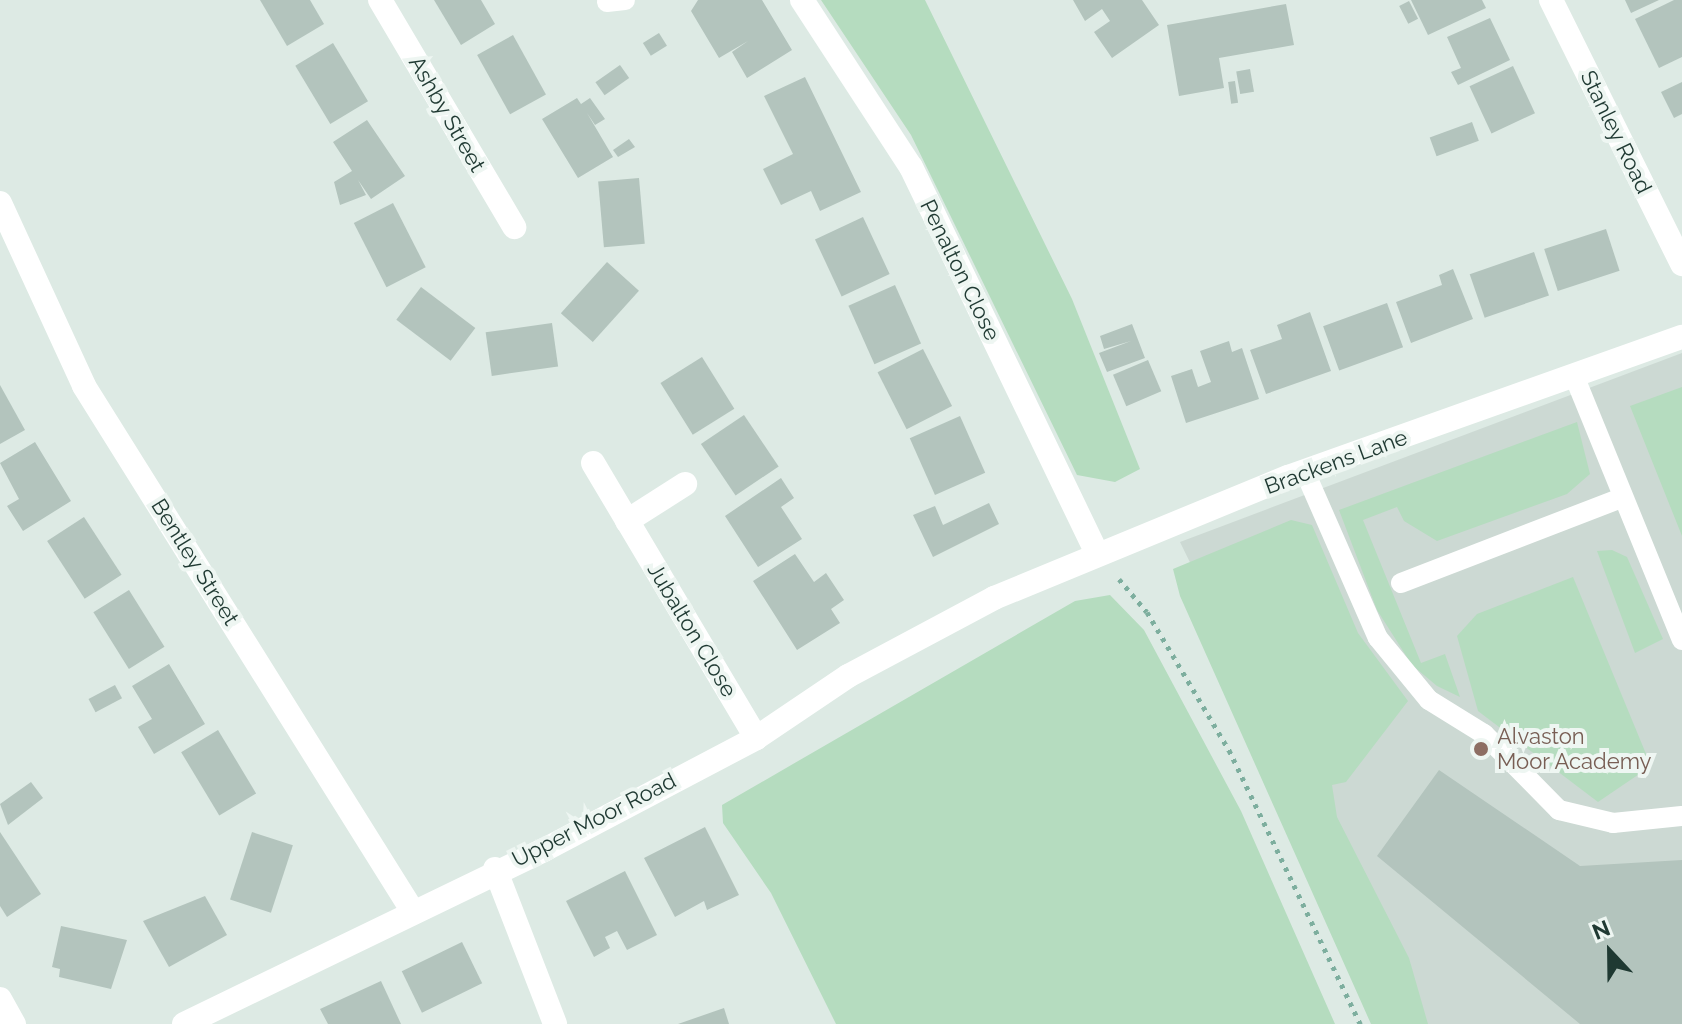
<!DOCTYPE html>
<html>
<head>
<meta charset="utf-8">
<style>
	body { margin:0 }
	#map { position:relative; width:1682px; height:1024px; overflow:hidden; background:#ddeae4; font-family:Raleway,sans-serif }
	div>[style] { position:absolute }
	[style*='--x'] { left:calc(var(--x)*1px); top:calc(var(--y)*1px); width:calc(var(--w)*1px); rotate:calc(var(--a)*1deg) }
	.built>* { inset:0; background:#ccd9d3 }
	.green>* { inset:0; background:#b5dcbf }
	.building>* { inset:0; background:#b3c4bd; transform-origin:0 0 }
	.path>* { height:5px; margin-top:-2.5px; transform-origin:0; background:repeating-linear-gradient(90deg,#7dae9e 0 4px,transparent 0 10px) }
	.service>* { height:20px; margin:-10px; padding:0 10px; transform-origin:10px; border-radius:10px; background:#fff }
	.minor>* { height:24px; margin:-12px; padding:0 12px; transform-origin:12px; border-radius:12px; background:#fff }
	.tertiary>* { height:24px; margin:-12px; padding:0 12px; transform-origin:12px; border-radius:12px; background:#fff }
	.dots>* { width:22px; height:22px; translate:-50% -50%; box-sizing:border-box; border:4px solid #eef6f2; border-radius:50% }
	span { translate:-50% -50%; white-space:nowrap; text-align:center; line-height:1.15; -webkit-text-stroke:8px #eef6f2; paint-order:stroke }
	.street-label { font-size:22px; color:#1f3932 }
	.education-label { font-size:22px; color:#785e54 }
	.left { translate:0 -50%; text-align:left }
	.north { position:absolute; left:1570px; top:912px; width:80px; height:80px; -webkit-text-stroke:6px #eef6f2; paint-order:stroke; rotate:338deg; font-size:22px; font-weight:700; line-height:32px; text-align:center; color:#1f3932 }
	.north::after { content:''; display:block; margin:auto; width:28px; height:36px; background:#1f3932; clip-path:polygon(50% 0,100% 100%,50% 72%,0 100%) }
</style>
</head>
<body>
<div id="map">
	<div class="built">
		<i style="clip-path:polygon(1682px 353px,1682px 1024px,1403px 1024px,1382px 955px,1180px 542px)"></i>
	</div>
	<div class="green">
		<i style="clip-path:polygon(821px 0,925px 0,1072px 299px,1140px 469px,1115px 482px,1077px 475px,911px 135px)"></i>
		<i style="clip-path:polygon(1682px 387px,1682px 536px,1630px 406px)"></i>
		<i style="clip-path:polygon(1577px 422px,1590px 474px,1567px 494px,1437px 541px,1404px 521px,1397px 507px,1363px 520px,1421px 663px,1445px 654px,1460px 697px,1437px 686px,1412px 665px,1377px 610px,1339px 510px)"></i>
		<i style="clip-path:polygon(1291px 520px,1312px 525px,1358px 633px,1408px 701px,1346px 782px,1332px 785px,1337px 817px,1409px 958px,1428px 1024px,1371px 1024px,1180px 596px,1173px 569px)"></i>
		<i style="clip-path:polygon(1612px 550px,1627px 557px,1663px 639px,1635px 653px,1597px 551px)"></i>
		<i style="clip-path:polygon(1573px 577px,1651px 766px,1598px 802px,1478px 711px,1457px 636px,1477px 614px)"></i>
		<i style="clip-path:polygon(1110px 595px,1144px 630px,1241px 811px,1335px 1024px,836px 1024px,771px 893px,723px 823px,722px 805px,1075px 601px)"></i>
	</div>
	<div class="building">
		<i style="clip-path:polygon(260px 0,310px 0,324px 24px,287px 46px)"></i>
		<i style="clip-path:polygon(434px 0,481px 0,495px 24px,461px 45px)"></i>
		<i style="clip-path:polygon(698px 0,762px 0,792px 50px,747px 78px,732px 52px,748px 41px,719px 58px,691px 11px)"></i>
		<i style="clip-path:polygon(1073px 0,1142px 0,1159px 25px,1112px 58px,1094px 32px,1110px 21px,1102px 9px,1085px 21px)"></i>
		<i style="clip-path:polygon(1411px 0,1482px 0,1486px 8px,1428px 35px)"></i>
		<i style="clip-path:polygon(1625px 0,1659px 0,1631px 13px)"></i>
		<i style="clip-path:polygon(1674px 0,1682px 0,1682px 57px,1659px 68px,1635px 19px)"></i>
		<i style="left:1409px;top:1px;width:20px;height:11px;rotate:63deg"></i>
		<i style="clip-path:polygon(1286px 4px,1294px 45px,1219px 58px,1224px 88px,1179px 96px,1167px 25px)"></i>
		<i style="clip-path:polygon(1490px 18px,1510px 60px,1458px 85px,1451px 72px,1461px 68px,1447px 37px)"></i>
		<i style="left:659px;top:33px;width:15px;height:19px;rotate:58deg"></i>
		<i style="left:513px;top:35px;width:68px;height:41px;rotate:61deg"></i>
		<i style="left:333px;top:43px;width:68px;height:44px;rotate:59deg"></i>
		<i style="left:620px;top:65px;width:16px;height:30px;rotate:55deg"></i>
		<i style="left:1513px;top:66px;width:52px;height:48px;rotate:65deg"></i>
		<i style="left:1250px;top:69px;width:23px;height:14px;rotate:80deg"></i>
		<i style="clip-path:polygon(805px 77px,861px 192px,820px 211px,811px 191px,781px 205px,763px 169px,793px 154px,764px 96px)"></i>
		<i style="left:1235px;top:81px;width:22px;height:7px;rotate:82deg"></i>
		<i style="clip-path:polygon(1682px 82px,1682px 114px,1674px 118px,1661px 92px)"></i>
		<i style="clip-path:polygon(577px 98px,581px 104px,590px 98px,605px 119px,595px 125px,587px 113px,613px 157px,578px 178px,542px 119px)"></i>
		<i style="clip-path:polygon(367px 120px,405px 176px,371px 199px,358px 180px,366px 195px,340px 205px,334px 182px,352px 171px,333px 142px)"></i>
		<i style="left:1472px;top:122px;width:20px;height:45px;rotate:70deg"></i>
		<i style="clip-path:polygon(629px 139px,635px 147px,618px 157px,613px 150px)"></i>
		<i style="left:639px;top:178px;width:66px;height:41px;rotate:85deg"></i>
		<i style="left:393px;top:203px;width:72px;height:44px;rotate:63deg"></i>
		<i style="left:863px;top:217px;width:63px;height:53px;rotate:65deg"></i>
		<i style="left:1606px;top:229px;width:44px;height:65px;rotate:72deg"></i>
		<i style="left:1534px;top:252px;width:46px;height:68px;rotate:71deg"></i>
		<i style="left:607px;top:262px;width:43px;height:69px;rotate:42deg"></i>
		<i style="clip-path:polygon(1453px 269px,1473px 319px,1411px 343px,1396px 302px,1442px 285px,1439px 275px)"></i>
		<i style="left:895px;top:285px;width:64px;height:51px;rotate:66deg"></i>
		<i style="left:421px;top:287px;width:68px;height:41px;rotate:37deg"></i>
		<i style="left:1387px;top:303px;width:47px;height:68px;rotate:70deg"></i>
		<i style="clip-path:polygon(1310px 312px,1331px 371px,1266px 394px,1250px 350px,1282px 339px,1277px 325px)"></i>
		<i style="left:552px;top:323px;width:44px;height:67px;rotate:82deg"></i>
		<i style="clip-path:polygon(1132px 324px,1145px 358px,1107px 372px,1099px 353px,1131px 341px,1104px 349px,1100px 336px)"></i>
		<i style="clip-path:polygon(1229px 341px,1232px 352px,1242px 348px,1259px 399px,1186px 423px,1171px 376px,1192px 369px,1198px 387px,1211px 382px,1200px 351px)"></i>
		<i style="left:923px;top:349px;width:64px;height:51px;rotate:63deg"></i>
		<i style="left:702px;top:357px;width:61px;height:49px;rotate:58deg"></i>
		<i style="left:1148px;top:360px;width:34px;height:38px;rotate:67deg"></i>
		<i style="clip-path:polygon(0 385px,25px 430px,0 444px)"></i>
		<i style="left:744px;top:415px;width:62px;height:52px;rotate:56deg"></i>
		<i style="left:960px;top:416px;width:62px;height:55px;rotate:66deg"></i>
		<i style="clip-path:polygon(35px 442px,71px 501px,23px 531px,7px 506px,19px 499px,0 463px)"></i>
		<i style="clip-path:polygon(781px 478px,794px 498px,781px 507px,802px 539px,758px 567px,725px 516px)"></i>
		<i style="clip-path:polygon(989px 503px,999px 524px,933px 557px,913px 515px,935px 506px,943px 525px)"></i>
		<i style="left:84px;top:517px;width:69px;height:44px;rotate:57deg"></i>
		<i style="clip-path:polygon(795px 554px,814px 582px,826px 573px,844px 600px,831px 609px,840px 623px,797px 650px,753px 581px)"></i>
		<i style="left:129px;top:590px;width:67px;height:42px;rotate:58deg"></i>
		<i style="clip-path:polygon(169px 664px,205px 724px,154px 754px,138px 727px,152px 719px,132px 686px)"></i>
		<i style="left:115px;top:685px;width:15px;height:30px;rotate:62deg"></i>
		<i style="left:218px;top:730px;width:74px;height:43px;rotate:59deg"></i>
		<i style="clip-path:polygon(1439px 770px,1580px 866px,1682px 860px,1682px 1024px,1580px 1024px,1377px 856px)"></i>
		<i style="clip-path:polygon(31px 782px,43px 798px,8px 825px,0 804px)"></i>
		<i style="clip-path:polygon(705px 827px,739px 895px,707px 910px,704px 901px,675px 917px,644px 858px)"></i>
		<i style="clip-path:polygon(0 832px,41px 894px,7px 917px,0 906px)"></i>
		<i style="left:252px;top:832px;width:43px;height:71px;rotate:18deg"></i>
		<i style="clip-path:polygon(625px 871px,657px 935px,627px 950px,617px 931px,605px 937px,610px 948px,594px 957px,566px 901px)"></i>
		<i style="clip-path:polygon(205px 896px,227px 935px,169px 967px,143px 921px)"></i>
		<i style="clip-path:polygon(61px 926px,127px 940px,111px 989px,59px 977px,60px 969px,52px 967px)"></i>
		<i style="left:462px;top:942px;width:46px;height:67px;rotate:64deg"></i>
		<i style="clip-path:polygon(381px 981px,401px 1024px,328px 1024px,320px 1009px)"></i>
		<i style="clip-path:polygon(724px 1008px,729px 1024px,678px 1024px)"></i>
	</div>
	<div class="path">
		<i style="--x:1119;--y:579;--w:43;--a:49.7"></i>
		<i style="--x:1147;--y:612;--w:161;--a:59.3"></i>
		<i style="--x:1229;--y:750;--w:304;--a:64.4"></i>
	</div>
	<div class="service">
		<i style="--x:607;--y:2;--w:18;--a:-6"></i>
		<i style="--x:1575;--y:378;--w:283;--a:67.8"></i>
		<i style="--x:1305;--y:472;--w:181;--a:66.3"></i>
		<i style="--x:1378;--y:638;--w:80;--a:50.6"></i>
		<i style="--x:1429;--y:700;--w:65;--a:31.7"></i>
		<i style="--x:1484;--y:734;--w:107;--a:45.4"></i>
		<i style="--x:1559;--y:810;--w:56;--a:13.5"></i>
		<i style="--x:1613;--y:823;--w:69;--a:-5.8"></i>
		<i style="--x:1401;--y:583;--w:236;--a:-21.1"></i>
	</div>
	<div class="minor">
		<i style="--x:380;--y:0;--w:264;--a:59.4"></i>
		<i style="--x:802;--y:0;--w:199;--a:56.9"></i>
		<i style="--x:911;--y:167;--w:428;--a:64.3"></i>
		<i style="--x:1551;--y:0;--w:295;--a:63.6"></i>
		<i style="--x:0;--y:203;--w:201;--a:65.3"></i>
		<i style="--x:84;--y:386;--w:618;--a:57.96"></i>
		<i style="--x:593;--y:463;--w:320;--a:59.3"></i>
		<i style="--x:627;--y:521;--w:69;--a:-32.5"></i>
		<i style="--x:495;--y:869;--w:166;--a:68.8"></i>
		<i style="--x:0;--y:999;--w:29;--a:61"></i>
	</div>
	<div class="tertiary">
		<i style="--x:184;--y:1024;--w:400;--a:-25.8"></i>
		<i style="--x:544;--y:850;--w:240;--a:-27.8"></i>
		<i style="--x:756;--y:738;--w:111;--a:-34"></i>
		<i style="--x:848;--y:676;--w:166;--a:-28.1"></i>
		<i style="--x:994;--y:598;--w:318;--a:-22.4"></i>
		<i style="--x:1288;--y:477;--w:418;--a:-19.6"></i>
	</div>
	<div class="dots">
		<i style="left:1481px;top:749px;background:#8d6e63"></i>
	</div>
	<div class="street-label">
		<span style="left:447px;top:114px;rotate:60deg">Ashby Street</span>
		<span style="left:1616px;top:132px;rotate:64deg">Stanley Road</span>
		<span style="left:960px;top:270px;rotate:64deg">Penalton Close</span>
		<span style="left:1336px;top:462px;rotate:-20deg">Brackens Lane</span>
		<span style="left:195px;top:562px;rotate:58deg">Bentley Street</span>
		<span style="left:692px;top:630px;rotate:59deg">Jubalton Close</span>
		<span style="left:594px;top:820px;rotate:-27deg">Upper Moor Road</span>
	</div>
	<div class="education-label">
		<span class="left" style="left:1497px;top:749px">Alvaston<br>Moor Academy</span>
	</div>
	<div class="north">N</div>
</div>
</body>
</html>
